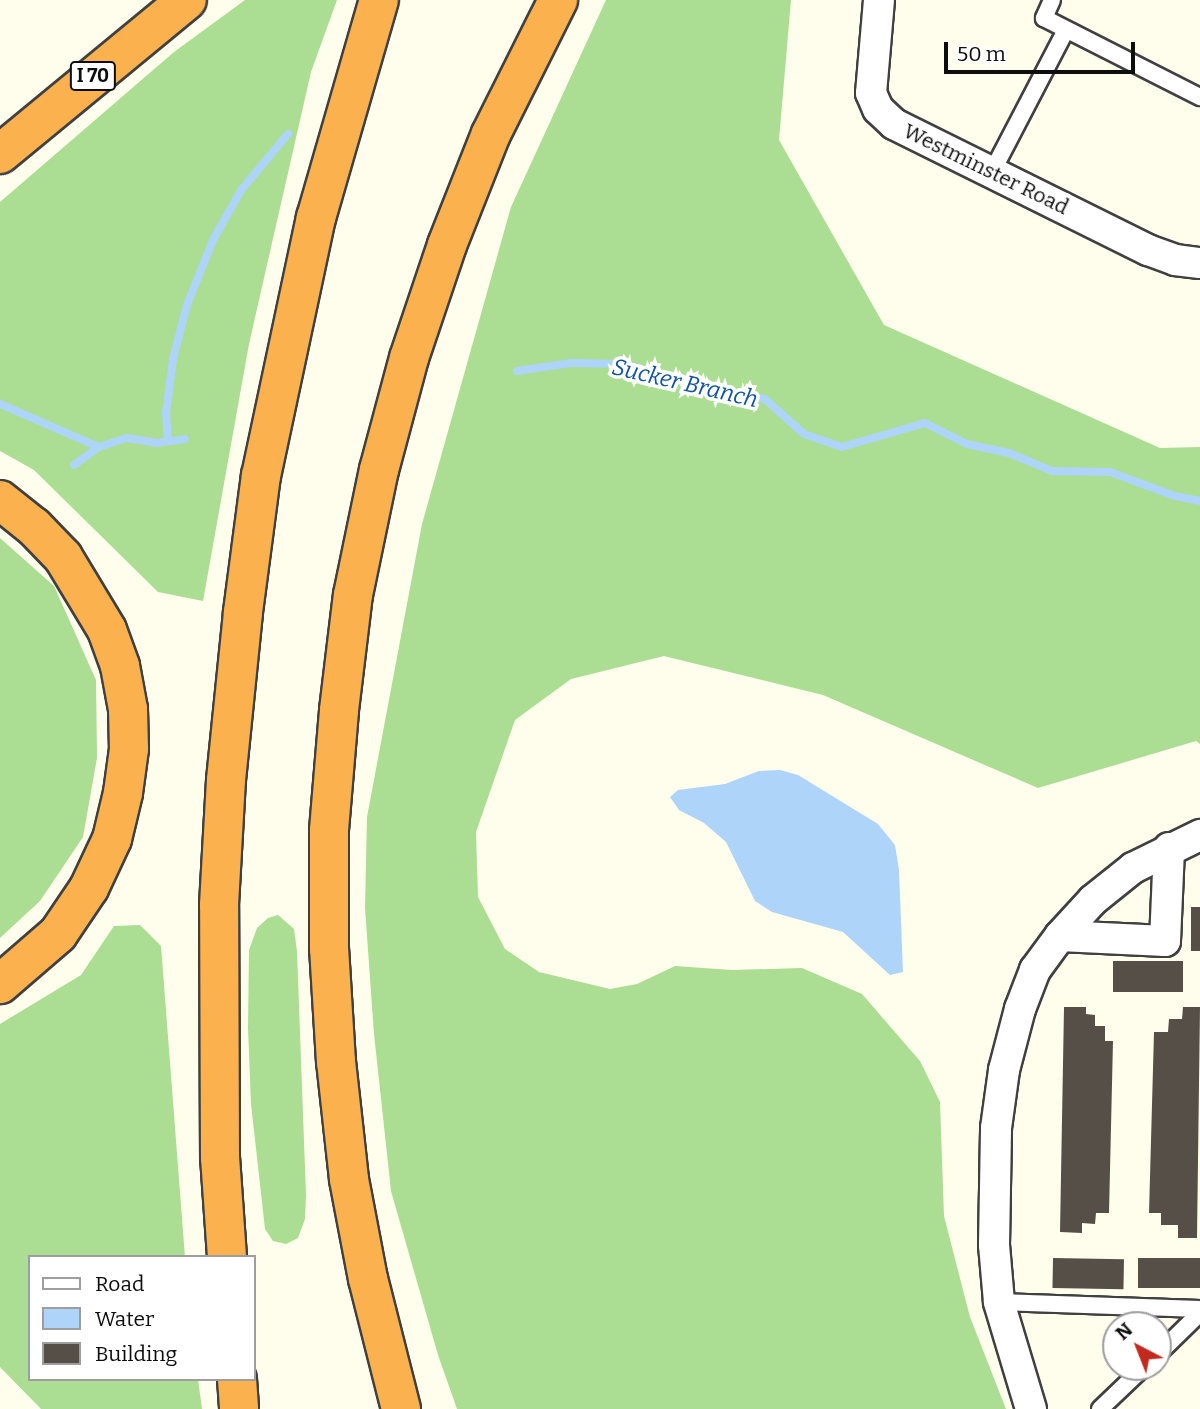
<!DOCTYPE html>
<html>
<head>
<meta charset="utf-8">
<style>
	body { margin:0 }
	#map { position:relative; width:1200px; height:1409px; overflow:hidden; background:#fffeec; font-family:Bitter,serif }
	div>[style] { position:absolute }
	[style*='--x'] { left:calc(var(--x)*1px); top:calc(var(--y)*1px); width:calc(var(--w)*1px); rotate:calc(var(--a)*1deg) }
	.forest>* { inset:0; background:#abdd93 }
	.water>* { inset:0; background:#aed4f9 }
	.stream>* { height:8px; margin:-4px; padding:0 4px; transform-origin:4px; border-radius:4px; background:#aed4f9 }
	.building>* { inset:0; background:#564f48; transform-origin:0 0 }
	.roads { filter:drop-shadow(2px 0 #404040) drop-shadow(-2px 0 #404040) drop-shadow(0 2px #404040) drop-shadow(0 -2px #404040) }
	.service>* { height:16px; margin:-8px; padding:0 8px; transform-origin:8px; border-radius:8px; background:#fff }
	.minor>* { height:30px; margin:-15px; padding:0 15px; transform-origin:15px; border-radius:15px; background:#fff }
	.motorway>* { height:38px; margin:-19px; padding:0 19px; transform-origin:19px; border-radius:19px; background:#fbb24e }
	span { translate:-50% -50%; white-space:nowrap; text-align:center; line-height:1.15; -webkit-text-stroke:7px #fff; paint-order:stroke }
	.shield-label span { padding:2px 5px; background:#fff; border:2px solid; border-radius:5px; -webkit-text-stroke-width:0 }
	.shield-label { font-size:19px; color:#0d0d0d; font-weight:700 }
	.street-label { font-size:21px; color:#0d0d0d }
	.water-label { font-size:23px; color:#1052a4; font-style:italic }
	.legend { position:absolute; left:28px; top:1255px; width:228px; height:126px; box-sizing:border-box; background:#fff; border:2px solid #9e9e9e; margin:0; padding:9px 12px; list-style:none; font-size:21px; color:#0d0d0d }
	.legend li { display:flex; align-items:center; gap:14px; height:35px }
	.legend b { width:35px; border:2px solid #9e9e9e }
	.north { position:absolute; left:1102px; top:1311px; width:70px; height:70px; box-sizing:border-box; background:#fff; border:2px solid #9e9e9e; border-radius:50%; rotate:318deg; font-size:19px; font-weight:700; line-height:28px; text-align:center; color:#0d0d0d }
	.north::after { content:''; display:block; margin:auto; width:24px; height:32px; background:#c32a1e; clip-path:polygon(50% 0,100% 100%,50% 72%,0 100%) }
	.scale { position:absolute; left:944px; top:42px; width:191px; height:32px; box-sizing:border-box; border:4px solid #0d0d0d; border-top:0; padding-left:9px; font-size:21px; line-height:24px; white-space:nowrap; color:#0d0d0d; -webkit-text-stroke:5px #fff; paint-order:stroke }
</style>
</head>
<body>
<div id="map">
	<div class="forest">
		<i style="clip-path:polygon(245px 0,337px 0,311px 72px,249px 344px,203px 601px,158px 592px,34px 470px,0 451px,0 202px,174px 52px)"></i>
		<i style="clip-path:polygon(606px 0,791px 0,779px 140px,884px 325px,1160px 448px,1200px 447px,1200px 744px,1196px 741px,1038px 788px,823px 695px,664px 656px,571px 679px,515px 720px,476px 832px,478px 897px,505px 949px,539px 972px,610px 989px,637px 984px,675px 966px,732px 970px,802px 968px,862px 994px,920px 1061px,940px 1102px,944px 1216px,970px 1317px,1006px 1409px,457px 1409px,438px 1355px,391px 1191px,374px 1034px,365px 908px,367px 817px,422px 524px,511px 207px)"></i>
		<i style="clip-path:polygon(0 538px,54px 586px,96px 680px,97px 758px,83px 837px,40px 901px,0 938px)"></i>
		<i style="clip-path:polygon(278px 915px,294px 929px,297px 951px,306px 1195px,305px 1219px,298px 1238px,286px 1244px,273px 1241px,265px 1229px,251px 1104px,248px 1028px,249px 950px,257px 928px,268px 918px)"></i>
		<i style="clip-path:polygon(140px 925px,161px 946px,185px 1257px,30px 1257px,30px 1379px,198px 1379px,202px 1409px,41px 1409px,0 1367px,0 1024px,81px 975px,114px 926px)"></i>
	</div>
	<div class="water">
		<i style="clip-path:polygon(780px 770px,798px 775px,878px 824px,895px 845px,899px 870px,903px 972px,890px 975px,843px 932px,772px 912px,755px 901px,726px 842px,704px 823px,679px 810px,670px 797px,678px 790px,725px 784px,759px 771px)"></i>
	</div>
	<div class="stream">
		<i style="--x:517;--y:371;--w:55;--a:-8.4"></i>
		<i style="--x:571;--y:363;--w:54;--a:1.1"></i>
		<i style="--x:625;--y:364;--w:87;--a:16.8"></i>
		<i style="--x:708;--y:389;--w:58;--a:10"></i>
		<i style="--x:765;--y:399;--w:52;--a:41.9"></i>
		<i style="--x:804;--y:434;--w:40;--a:18.9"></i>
		<i style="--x:842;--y:447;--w:86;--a:-16.1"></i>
		<i style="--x:925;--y:423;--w:47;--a:26.6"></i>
		<i style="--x:967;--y:444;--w:43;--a:12.1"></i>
		<i style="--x:1009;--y:453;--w:47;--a:22.7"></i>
		<i style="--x:1052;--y:471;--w:58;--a:1"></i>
		<i style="--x:1110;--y:472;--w:69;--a:20.3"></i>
		<i style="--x:1175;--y:496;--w:25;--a:11"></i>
		<i style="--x:0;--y:404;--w:108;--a:23.5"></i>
		<i style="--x:168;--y:441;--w:28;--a:-94"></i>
		<i style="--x:166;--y:413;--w:54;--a:-82.6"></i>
		<i style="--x:173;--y:359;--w:56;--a:-75.5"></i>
		<i style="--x:187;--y:305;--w:72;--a:-68.1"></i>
		<i style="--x:214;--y:238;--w:56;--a:-60.3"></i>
		<i style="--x:242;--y:189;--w:72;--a:-50.1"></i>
		<i style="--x:74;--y:465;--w:31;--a:-36"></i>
		<i style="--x:99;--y:447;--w:29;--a:-18"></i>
		<i style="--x:127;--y:438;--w:30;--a:9"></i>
		<i style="--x:157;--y:443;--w:28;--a:-8"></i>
	</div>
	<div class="building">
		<i style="left:1191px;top:907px;width:9px;height:44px"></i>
		<i style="left:1113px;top:961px;width:70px;height:31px"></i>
		<i style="clip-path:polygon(1064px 1007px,1086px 1007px,1086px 1014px,1095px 1015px,1095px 1026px,1105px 1026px,1105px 1041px,1113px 1041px,1109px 1213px,1096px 1213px,1095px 1224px,1082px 1223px,1082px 1233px,1060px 1232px)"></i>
		<i style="clip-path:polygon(1183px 1007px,1200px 1007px,1197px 1238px,1178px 1238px,1178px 1225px,1161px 1225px,1161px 1213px,1149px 1213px,1154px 1032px,1168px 1032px,1169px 1019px,1182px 1019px)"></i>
		<i style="left:1053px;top:1258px;width:71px;height:30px;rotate:1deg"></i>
		<i style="left:1200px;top:1258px;width:30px;height:62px;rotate:90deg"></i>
	</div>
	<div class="roads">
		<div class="service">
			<i style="--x:1052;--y:0;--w:20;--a:114"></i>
			<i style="--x:1044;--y:18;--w:175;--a:26.9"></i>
			<i style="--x:992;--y:172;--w:160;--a:-62.5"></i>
			<i style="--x:999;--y:1302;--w:201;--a:2"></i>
			<i style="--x:1158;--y:1354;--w:59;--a:-44.3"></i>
			<i style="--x:1100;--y:1409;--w:61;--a:-43.7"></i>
		</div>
		<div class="minor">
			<i style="--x:879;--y:0;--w:93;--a:94.9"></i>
			<i style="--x:871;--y:93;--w:17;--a:66"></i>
			<i style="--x:878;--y:109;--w:22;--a:43"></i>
			<i style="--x:894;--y:124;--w:284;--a:26.4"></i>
			<i style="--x:1148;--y:250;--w:29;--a:20"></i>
			<i style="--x:1175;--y:260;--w:25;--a:7"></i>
			<i style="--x:1060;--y:936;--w:105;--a:2.7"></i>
			<i style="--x:1165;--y:941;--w:93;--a:-87.5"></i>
			<i style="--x:1031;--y:1409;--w:112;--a:-106.7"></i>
			<i style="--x:999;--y:1302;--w:57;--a:-95"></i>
			<i style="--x:994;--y:1245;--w:117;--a:-89"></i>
			<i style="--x:996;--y:1128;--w:59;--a:-82.1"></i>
			<i style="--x:1004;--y:1070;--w:63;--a:-75.3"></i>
			<i style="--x:1020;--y:1009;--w:42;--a:-69"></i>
			<i style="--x:1035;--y:970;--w:42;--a:-53.7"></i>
			<i style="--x:1060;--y:936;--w:49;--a:-47.5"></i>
			<i style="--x:1093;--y:900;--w:51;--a:-38.7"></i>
			<i style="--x:1133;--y:868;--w:75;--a:-26.2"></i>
		</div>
		<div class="motorway">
			<i style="--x:0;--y:154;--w:242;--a:-39.5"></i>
			<i style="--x:0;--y:500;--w:43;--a:38.5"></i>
			<i style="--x:34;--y:527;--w:42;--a:46"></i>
			<i style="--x:63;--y:557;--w:85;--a:58.9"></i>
			<i style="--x:107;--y:630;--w:38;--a:70"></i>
			<i style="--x:120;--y:666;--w:44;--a:79.5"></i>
			<i style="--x:128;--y:709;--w:40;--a:88.6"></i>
			<i style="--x:129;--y:749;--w:44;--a:97.8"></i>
			<i style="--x:123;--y:793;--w:47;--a:103.4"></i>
			<i style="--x:112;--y:839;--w:54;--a:115.1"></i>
			<i style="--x:89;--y:888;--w:55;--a:124"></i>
			<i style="--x:58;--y:934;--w:77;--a:139.2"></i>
			<i style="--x:227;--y:1257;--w:99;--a:-94"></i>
			<i style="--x:220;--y:1158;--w:253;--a:-90.2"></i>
			<i style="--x:219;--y:905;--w:125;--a:-86.8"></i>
			<i style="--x:226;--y:780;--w:169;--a:-84.2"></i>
			<i style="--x:243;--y:612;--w:137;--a:-82.5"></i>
			<i style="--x:261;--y:476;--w:264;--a:-78"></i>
			<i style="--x:316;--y:218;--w:227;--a:-73.9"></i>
			<i style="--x:237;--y:1379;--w:30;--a:86"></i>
			<i style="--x:401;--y:1409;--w:134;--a:-104.2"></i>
			<i style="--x:368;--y:1279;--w:102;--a:-100.8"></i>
			<i style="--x:349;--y:1179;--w:118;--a:-96.3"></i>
			<i style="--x:336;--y:1062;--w:113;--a:-93.5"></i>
			<i style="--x:329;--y:949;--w:119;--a:-90"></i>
			<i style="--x:329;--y:830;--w:120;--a:-85.2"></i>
			<i style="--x:339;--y:710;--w:116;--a:-83.1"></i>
			<i style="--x:353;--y:595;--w:128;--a:-78.3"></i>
			<i style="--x:379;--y:470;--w:116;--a:-75"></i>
			<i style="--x:409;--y:358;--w:119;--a:-71.4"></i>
			<i style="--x:447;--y:245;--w:119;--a:-68.4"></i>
			<i style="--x:491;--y:134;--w:150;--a:-63.4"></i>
		</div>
	</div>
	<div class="shield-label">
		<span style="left:93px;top:76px">I 70</span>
	</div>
	<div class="street-label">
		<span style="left:986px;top:169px;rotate:26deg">Westminster Road</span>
	</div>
	<div class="water-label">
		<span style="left:685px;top:383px;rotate:13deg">Sucker Branch</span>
	</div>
	<ul class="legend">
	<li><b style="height:9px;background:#fff"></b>Road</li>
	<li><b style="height:19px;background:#aed4f9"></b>Water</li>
	<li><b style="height:19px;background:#564f48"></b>Building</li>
	</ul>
	<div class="north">N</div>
	<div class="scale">50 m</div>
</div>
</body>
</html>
